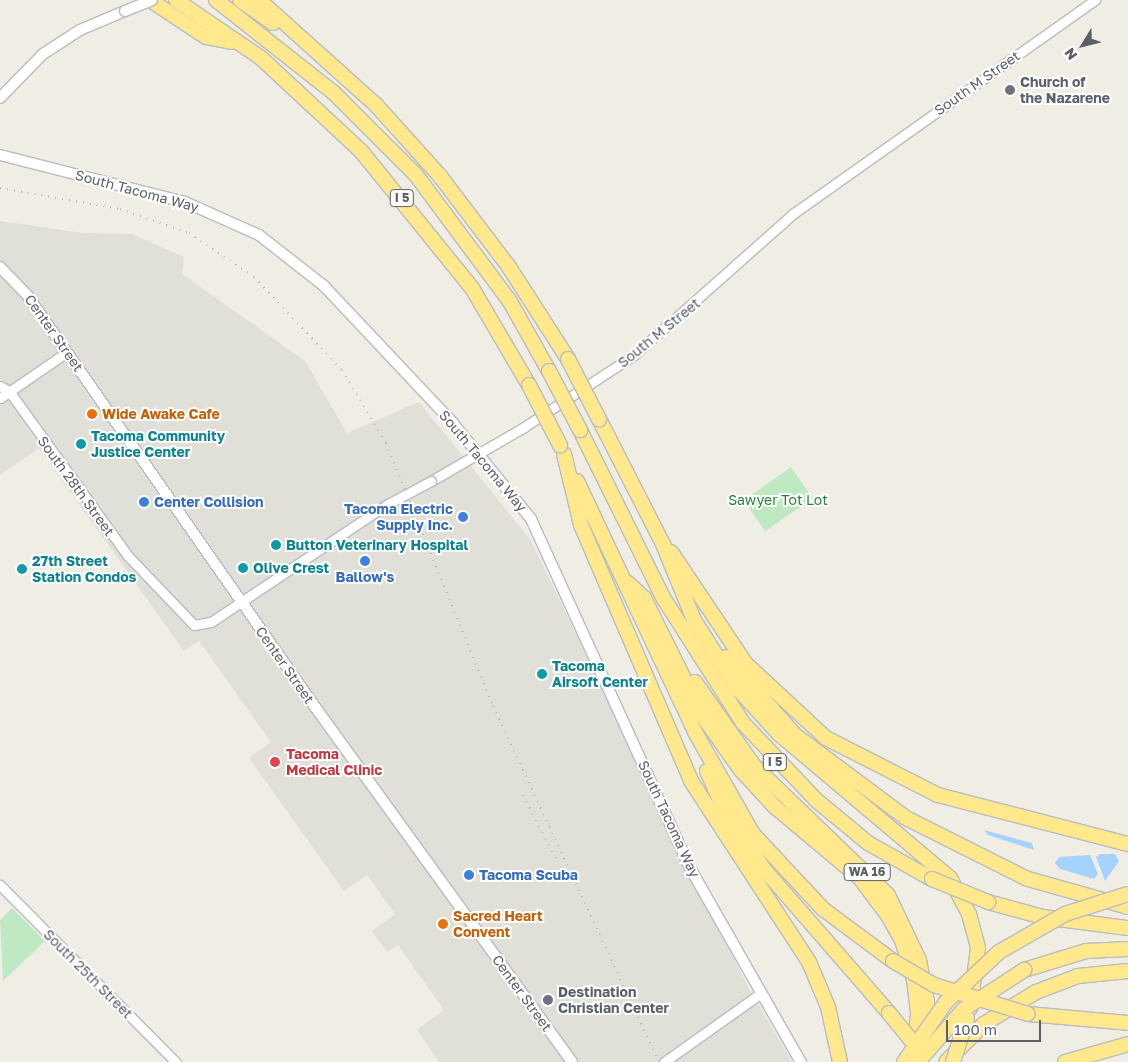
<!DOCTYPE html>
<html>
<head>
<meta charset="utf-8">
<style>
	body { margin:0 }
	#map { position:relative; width:1128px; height:1062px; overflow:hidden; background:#f0eee4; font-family:"Golos Text",sans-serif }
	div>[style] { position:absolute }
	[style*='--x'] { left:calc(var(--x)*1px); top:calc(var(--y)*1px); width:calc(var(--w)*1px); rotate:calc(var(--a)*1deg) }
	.industrial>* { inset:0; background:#e0e0d9 }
	.green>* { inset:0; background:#bfe9c2; transform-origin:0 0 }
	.water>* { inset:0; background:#a5d2ff }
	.roads { filter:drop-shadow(1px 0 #b9bcc1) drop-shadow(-1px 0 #b9bcc1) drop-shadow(0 1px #b9bcc1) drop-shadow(0 -1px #b9bcc1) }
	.tertiary>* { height:9px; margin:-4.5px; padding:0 4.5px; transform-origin:4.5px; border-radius:4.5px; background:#fff }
	.secondary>* { height:10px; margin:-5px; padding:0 5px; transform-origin:5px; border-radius:5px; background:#fff }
	.motorway>* { height:14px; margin:-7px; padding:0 7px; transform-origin:7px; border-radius:7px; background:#ffe98c }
	.rail>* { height:2px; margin-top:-1px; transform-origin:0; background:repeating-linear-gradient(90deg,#b6b7b7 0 1px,transparent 0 7px) }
	.bridges { filter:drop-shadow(1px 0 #b9bcc1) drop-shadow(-1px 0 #b9bcc1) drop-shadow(0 1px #b9bcc1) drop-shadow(0 -1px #b9bcc1) }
	.tertiary-bridge>* { height:9px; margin:-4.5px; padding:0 4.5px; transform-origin:4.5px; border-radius:4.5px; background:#fff }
	.secondary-bridge>* { height:10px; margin:-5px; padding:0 5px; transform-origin:5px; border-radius:5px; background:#fff }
	.motorway-bridge>* { height:14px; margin:-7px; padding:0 7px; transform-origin:7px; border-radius:7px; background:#ffe98c }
	.dots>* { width:14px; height:14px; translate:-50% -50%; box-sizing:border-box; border:2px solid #fff; border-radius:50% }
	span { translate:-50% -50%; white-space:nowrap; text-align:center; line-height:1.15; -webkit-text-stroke:4px #fff; paint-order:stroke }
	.shield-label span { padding:1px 4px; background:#fff; border:1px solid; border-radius:4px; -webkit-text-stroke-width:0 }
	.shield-label { font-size:12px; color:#5c6066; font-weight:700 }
	.worship-label { font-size:14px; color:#5b616d; font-weight:700 }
	.left { translate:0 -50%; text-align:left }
	.street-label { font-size:14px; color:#5c6066 }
	.food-label { font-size:14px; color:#c56008; font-weight:700 }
	.culture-label { font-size:14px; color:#0d838f; font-weight:700 }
	.park-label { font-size:14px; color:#2e8338 }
	.shop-label { font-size:14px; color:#366cbe; font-weight:700 }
	.right { translate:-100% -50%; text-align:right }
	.health-label { font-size:14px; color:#be3a42; font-weight:700 }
	.north { position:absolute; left:1058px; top:20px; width:50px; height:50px; -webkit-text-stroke:4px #fff; paint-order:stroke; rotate:234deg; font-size:14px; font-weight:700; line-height:20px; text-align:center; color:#5c6066 }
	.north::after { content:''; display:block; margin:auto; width:18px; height:22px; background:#5c6066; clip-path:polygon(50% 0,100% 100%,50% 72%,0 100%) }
	.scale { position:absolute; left:946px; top:1020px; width:95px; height:22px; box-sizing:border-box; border:2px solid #5c6066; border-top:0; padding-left:6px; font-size:15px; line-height:18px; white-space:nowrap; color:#5c6066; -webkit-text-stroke:4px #fff; paint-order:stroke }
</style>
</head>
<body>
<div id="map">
	<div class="industrial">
		<i style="clip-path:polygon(0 221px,83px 233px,132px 234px,184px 257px,182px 274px,305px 361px,347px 433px,419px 402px,530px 539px,747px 985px,792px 1062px,439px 1062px,417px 1030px,444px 1010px,398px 945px,387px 952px,372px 931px,395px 914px,367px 875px,344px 891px,249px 758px,271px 742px,199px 641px,184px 651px,39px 448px,0 475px)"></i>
	</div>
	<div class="green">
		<i style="left:791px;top:467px;width:38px;height:58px;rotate:55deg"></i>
		<i style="clip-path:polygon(12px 908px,45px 941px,3px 981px,0 920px)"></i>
	</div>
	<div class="water">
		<i style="clip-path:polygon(984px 830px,1032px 843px,1034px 850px,988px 835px)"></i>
		<i style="clip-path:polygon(1100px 854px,1115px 854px,1119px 861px,1105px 881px,1096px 857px)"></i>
		<i style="clip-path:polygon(1090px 855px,1098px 874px,1094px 879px,1060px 869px,1055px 863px,1059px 857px)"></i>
	</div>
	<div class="roads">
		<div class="tertiary">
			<i style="--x:0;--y:386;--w:10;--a:29"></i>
			<i style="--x:9;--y:391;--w:203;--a:54.2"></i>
			<i style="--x:128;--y:556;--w:95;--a:46.3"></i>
			<i style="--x:194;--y:625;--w:17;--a:-10"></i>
			<i style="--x:211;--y:622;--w:211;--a:-33.8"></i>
			<i style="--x:0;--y:398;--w:81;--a:-34.5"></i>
			<i style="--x:431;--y:481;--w:108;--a:-30.1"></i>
			<i style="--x:524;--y:427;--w:131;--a:-33.2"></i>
			<i style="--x:634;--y:355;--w:214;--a:-41.6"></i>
			<i style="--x:794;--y:213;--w:369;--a:-35.3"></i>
			<i style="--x:0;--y:885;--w:250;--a:45.2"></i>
			<i style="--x:664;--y:1062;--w:119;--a:-35.4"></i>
		</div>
		<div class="secondary">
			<i style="--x:0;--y:98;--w:62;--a:-45.7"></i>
			<i style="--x:43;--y:54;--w:44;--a:-33"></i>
			<i style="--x:80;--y:30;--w:49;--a:-22.9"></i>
			<i style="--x:0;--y:155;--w:191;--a:14.3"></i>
			<i style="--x:185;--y:202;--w:81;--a:24"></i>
			<i style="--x:259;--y:235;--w:83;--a:38.1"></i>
			<i style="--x:324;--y:286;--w:187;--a:46.7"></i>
			<i style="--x:452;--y:422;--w:125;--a:50.8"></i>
			<i style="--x:531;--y:519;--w:381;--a:65.5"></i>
			<i style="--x:689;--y:866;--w:226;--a:60.3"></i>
			<i style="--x:0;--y:267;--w:39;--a:46"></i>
			<i style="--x:27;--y:295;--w:508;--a:55.03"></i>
			<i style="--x:318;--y:711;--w:433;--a:54.1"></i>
		</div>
		<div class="motorway">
			<i style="--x:150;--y:0;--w:67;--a:33.5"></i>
			<i style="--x:206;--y:37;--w:26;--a:11"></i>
			<i style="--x:176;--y:0;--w:103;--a:34.3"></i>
			<i style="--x:261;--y:58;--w:137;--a:42.9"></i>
			<i style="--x:361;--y:151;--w:176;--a:51"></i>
			<i style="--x:472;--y:288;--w:113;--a:59.6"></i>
			<i style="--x:216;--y:0;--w:149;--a:38.2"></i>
			<i style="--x:333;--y:92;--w:117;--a:45"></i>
			<i style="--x:416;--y:175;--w:156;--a:53.4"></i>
			<i style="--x:509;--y:300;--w:81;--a:60.6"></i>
			<i style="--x:240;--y:0;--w:40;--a:34.9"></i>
			<i style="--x:259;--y:0;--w:157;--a:41.9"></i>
			<i style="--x:376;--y:105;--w:96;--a:48"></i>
			<i style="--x:440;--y:176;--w:114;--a:52.8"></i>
			<i style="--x:509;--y:267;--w:109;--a:57.3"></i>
			<i style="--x:599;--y:419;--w:140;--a:62.9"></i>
			<i style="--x:663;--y:544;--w:82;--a:67.8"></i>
			<i style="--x:694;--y:620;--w:82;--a:57.5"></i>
			<i style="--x:738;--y:689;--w:61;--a:47.7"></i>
			<i style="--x:779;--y:734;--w:224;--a:40.1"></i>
			<i style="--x:950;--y:878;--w:41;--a:62.2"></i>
			<i style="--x:969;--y:914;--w:35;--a:75"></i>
			<i style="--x:978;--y:948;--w:61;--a:97.6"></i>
			<i style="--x:580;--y:430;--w:189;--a:63.6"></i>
			<i style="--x:664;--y:599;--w:147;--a:57.5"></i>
			<i style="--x:743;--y:723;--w:106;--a:46.5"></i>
			<i style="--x:816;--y:800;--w:67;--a:39.6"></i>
			<i style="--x:868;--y:843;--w:73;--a:29.4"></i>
			<i style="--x:564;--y:454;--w:73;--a:76.5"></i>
			<i style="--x:581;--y:525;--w:279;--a:66.7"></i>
			<i style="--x:691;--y:781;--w:216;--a:56.9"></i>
			<i style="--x:809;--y:962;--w:49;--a:67.1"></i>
			<i style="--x:828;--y:1007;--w:56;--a:77.7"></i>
			<i style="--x:577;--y:481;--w:277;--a:64.8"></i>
			<i style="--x:695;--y:732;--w:117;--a:60.4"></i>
			<i style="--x:753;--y:834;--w:103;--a:47"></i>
			<i style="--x:823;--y:909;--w:87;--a:36.6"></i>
			<i style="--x:671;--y:552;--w:135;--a:56.2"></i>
			<i style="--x:746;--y:664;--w:109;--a:42.8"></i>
			<i style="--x:826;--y:738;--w:126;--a:27"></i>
			<i style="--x:938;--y:795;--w:196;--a:14.5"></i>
			<i style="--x:628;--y:583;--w:22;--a:43"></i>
			<i style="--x:644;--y:598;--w:131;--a:63.6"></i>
			<i style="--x:702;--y:715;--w:66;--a:54.9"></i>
			<i style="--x:740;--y:769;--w:52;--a:47.4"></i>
			<i style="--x:775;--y:807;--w:111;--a:39.9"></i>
			<i style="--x:860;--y:878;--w:49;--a:53.4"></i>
			<i style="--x:889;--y:917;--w:26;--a:61"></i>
			<i style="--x:902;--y:940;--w:42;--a:73.3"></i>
			<i style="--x:914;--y:980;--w:34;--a:83"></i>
			<i style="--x:918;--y:1014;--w:36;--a:96"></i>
			<i style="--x:726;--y:657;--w:104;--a:48.5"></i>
			<i style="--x:795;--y:735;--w:139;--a:36.8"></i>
			<i style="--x:906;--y:818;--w:136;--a:26.6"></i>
			<i style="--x:1028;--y:879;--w:104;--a:15.6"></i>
			<i style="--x:695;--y:682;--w:103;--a:54.9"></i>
			<i style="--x:754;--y:766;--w:186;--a:43.9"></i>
			<i style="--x:888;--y:895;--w:72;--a:64.5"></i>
			<i style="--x:919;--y:960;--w:42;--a:79"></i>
			<i style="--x:927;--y:1001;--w:35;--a:90"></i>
			<i style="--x:707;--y:771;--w:39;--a:66"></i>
			<i style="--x:723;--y:807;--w:73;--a:56.7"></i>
			<i style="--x:763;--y:868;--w:192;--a:49"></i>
			<i style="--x:988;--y:902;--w:57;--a:15.3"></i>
			<i style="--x:1043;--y:917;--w:86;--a:7.4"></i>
			<i style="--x:1024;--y:970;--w:65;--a:-17"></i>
			<i style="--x:1086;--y:951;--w:42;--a:-2.7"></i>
			<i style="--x:1028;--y:1014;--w:100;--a:5.1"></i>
			<i style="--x:946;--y:1062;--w:54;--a:-45"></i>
			<i style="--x:984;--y:1024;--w:61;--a:-31.6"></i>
			<i style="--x:1036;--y:992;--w:45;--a:-20.9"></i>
			<i style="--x:1078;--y:976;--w:50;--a:-5.7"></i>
			<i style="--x:1065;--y:1062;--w:66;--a:-15.9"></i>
		</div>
	</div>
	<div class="rail">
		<i style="--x:0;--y:188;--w:122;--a:9.9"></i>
		<i style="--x:120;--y:209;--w:73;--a:19.2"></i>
		<i style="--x:189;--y:233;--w:78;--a:34.1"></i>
		<i style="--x:254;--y:277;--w:128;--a:46.6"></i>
		<i style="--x:342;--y:370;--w:85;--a:58.9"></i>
		<i style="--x:386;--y:443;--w:284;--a:67.9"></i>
		<i style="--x:493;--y:706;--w:393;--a:65"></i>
		<i style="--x:523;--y:795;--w:74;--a:62.7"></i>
	</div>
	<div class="bridges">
		<div class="tertiary-bridge">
			<i style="--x:386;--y:505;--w:51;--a:-28.1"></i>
		</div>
		<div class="secondary-bridge">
			<i style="--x:125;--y:11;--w:29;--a:-22"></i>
		</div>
		<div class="motorway-bridge">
			<i style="--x:568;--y:359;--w:68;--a:62.7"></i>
			<i style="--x:549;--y:371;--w:67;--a:62.3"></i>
			<i style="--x:529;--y:385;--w:68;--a:62.7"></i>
			<i style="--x:932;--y:879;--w:61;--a:22.3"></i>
			<i style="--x:893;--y:961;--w:48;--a:30.3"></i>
			<i style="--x:934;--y:985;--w:98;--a:17.1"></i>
			<i style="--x:889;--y:1013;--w:49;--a:50.8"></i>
			<i style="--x:904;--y:1062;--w:73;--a:-55"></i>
			<i style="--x:946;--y:1002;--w:73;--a:-43.3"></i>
			<i style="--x:999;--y:952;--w:76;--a:-29.9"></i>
			<i style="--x:1065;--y:914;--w:66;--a:-17.6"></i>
			<i style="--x:918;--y:1062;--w:70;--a:-49"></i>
			<i style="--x:964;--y:1009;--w:72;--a:-33"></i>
			<i style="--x:953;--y:1062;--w:46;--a:-72.3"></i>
		</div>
	</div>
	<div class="dots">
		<i style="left:1010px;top:90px;background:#6b7280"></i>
		<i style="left:92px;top:414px;background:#e8710a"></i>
		<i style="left:81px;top:444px;background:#0f9aa8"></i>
		<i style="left:144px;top:502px;background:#3f7fe0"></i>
		<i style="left:463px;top:517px;background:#3f7fe0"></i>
		<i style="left:276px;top:545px;background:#0f9aa8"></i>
		<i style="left:365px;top:561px;background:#3f7fe0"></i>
		<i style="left:243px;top:568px;background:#0f9aa8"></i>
		<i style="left:22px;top:569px;background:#0f9aa8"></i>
		<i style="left:542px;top:674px;background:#0f9aa8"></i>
		<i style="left:275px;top:762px;background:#e0444e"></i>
		<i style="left:469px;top:875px;background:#3f7fe0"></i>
		<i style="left:443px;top:924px;background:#e8710a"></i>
		<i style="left:548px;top:1000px;background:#6b7280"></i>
	</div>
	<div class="shield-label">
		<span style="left:402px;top:198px">I 5</span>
		<span style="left:775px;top:762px">I 5</span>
		<span style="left:867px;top:872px">WA 16</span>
	</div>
	<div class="worship-label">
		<span class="left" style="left:1020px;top:90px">Church of<br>the Nazarene</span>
		<span class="left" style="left:558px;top:1000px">Destination<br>Christian Center</span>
	</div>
	<div class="street-label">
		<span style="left:977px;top:83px;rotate:-35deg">South M Street</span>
		<span style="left:137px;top:191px;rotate:15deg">South Tacoma Way</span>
		<span style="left:54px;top:333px;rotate:55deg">Center Street</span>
		<span style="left:659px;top:333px;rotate:-39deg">South M Street</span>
		<span style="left:483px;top:461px;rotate:50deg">South Tacoma Way</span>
		<span style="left:76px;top:486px;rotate:54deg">South 28th Street</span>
		<span style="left:285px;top:665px;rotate:55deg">Center Street</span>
		<span style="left:669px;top:819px;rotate:65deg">South Tacoma Way</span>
		<span style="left:88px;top:974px;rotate:45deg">South 25th Street</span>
		<span style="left:522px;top:993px;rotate:54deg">Center Street</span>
	</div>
	<div class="food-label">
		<span class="left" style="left:102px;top:414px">Wide Awake Cafe</span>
		<span class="left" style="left:453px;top:924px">Sacred Heart<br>Convent</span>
	</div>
	<div class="culture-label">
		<span class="left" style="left:91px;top:444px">Tacoma Community<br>Justice Center</span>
		<span class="left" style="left:286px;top:545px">Button Veterinary Hospital</span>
		<span class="left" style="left:32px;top:569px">27th Street<br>Station Condos</span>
		<span class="left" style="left:253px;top:568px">Olive Crest</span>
		<span class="left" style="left:552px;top:674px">Tacoma<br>Airsoft Center</span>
	</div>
	<div class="park-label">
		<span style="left:778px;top:500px">Sawyer Tot Lot</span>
	</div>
	<div class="shop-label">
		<span class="left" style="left:154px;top:502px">Center Collision</span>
		<span class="right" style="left:453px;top:517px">Tacoma Electric<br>Supply Inc.</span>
		<span style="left:365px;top:577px">Ballow's</span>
		<span class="left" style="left:479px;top:875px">Tacoma Scuba</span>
	</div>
	<div class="health-label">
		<span class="left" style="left:286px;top:762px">Tacoma<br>Medical Clinic</span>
	</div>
	<div class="north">N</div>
	<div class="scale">100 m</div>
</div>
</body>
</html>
